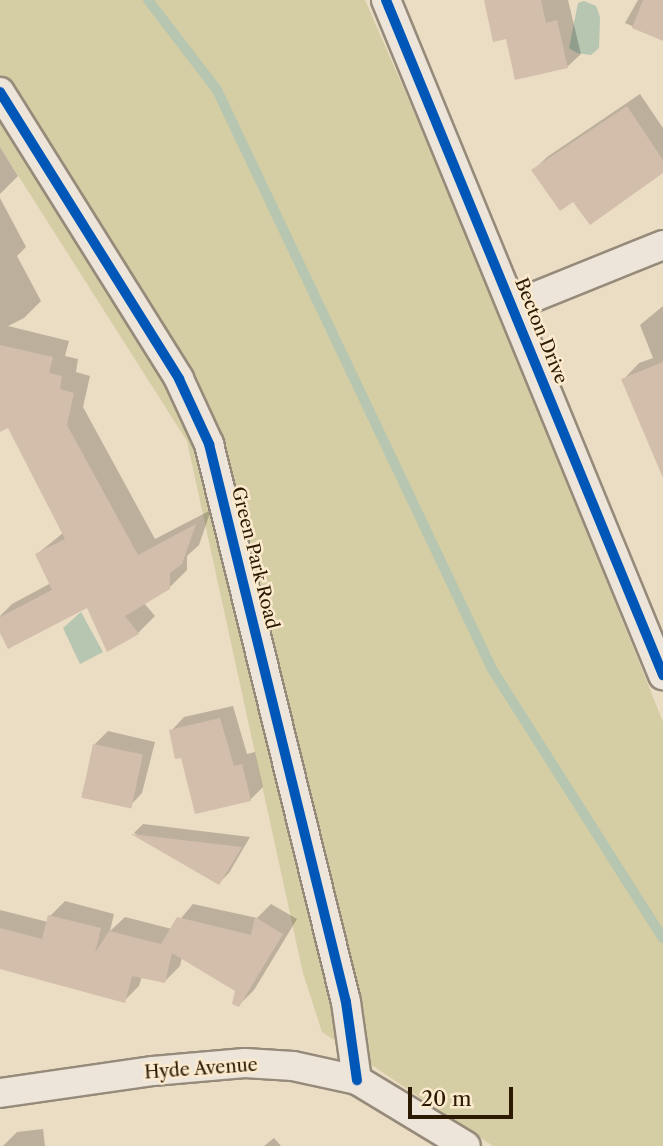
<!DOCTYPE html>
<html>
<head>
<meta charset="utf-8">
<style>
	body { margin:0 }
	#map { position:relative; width:663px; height:1146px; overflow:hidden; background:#ebdcc4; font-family:"Libre Caslon Text",serif }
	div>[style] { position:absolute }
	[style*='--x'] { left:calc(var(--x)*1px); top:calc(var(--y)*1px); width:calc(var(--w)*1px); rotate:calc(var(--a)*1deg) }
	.green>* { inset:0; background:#d5cda4 }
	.water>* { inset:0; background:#b6c6b1 }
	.shadow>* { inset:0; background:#0003 }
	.stream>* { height:10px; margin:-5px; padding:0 5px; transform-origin:5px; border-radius:5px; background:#b6c6b1 }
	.building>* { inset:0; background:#d3beab; transform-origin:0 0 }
	.roads { filter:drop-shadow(2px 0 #968b7a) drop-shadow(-2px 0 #968b7a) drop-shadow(0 2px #968b7a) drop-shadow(0 -2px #968b7a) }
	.street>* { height:28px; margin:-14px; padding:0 14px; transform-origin:14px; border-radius:14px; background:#ede5d9 }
	.cycleway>* { height:10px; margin:-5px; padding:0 5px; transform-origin:5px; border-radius:5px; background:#0057b8 }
	span { translate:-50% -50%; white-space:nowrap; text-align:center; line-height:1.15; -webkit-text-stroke:5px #fceace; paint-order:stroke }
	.street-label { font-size:18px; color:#2c1902 }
	.scale { position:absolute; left:408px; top:1087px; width:105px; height:32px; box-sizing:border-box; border:4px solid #2c1902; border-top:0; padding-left:9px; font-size:21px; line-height:24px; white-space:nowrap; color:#2c1902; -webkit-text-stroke:5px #fceace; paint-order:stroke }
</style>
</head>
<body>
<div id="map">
	<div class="green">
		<i style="clip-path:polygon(0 0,365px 0,473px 247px,663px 722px,663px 1146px,493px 1146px,322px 1032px,303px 973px,187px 441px,0 147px)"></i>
	</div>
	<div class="water">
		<i style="clip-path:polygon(584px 1px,596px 6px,600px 17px,599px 48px,591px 55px,577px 53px,569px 48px,578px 3px)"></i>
		<i style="clip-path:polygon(81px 612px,103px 652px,80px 664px,63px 628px)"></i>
	</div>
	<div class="shadow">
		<i style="clip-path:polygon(487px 0,568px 0,581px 54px,567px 67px,507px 37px)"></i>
		<i style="clip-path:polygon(638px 0,663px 0,663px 39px,625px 23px)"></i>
		<i style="clip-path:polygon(640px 94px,663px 128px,663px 169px,574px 199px,534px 170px,547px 157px)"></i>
		<i style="clip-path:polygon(0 147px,18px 176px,0 194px)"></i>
		<i style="clip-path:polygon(0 198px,26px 247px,17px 256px,41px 301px,24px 318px,8px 326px,69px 341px,65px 356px,78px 359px,76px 372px,90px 376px,83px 407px,155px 539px,211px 510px,199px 545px,187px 556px,187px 570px,169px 588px,144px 603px,155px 616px,138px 633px,108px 649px,87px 606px,0 629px,0 616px,12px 604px,51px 583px,37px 554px,63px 533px,9px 425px,0 430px)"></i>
		<i style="clip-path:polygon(663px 306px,663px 474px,623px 380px,639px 363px,653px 358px,640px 325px)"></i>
		<i style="clip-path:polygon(233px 706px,247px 754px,255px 752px,263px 787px,250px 800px,183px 756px,171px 731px,184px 717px)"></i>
		<i style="clip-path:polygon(108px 731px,155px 742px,142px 793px,129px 807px,82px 795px,95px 744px)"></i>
		<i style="clip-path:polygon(143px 824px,250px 837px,229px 873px,219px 883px,134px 833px)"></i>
		<i style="clip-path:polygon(65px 901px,114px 914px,110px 931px,125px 917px,172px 929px,193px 904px,257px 918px,271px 904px,297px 919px,254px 990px,239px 1005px,237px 990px,182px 957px,180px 966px,165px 981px,142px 976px,139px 986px,124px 1001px,0 968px,0 910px,48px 922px,50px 916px)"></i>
		<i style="clip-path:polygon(43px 1129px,45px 1146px,3px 1146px,17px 1132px)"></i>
		<i style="clip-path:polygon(274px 1138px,281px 1146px,264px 1146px)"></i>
	</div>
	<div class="stream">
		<i style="--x:148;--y:0;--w:113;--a:52.5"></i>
		<i style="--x:217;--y:90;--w:641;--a:64.59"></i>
		<i style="--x:492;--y:669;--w:319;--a:57.6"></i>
	</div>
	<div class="building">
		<i style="clip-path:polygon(484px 0,541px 0,546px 23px,557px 20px,568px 68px,515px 80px,506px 39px,493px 42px)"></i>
		<i style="clip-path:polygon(643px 0,663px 0,663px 41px,632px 28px)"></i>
		<i style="clip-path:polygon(627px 106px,663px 160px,663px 173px,590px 225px,573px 202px,560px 211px,531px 170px)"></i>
		<i style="clip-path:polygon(0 345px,53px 357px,49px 373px,62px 376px,60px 389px,74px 393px,67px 425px,138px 555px,196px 524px,182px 564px,170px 573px,170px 589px,125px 616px,139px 634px,107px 652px,87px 608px,8px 649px,0 633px,0 617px,52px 590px,35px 554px,65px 539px,8px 428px,0 432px)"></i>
		<i style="clip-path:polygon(663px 362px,663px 478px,621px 379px)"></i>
		<i style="clip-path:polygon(220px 718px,234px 766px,242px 764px,251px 801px,195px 814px,181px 758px,175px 759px,169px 730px)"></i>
		<i style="left:93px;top:744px;width:51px;height:55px;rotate:12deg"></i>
		<i style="clip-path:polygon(131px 834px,242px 847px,219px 885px)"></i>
		<i style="clip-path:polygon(48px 915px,101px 928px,95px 953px,109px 931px,161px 944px,177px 917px,251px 935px,255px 917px,283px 934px,239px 1007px,232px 1004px,235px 991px,172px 953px,165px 983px,132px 976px,125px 1003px,0 969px,0 928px,42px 939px)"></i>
	</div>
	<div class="roads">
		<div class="street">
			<i style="--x:386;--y:0;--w:730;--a:67.69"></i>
			<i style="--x:0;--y:92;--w:338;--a:58"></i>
			<i style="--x:179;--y:379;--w:72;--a:65.2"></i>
			<i style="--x:209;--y:444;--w:575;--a:76.21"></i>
			<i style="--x:346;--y:1002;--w:79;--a:82"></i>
			<i style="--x:512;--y:306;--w:163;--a:-22"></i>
			<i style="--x:0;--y:1093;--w:155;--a:-8.2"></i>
			<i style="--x:153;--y:1071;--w:92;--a:-5"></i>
			<i style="--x:245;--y:1063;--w:48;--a:3.6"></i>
			<i style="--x:293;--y:1066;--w:66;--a:12.3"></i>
			<i style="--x:357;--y:1080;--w:127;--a:31.2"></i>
		</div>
	</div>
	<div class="cycleway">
		<i style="--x:386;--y:0;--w:730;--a:67.69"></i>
		<i style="--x:0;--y:92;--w:338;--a:58"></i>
		<i style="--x:179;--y:379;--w:72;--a:65.2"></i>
		<i style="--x:209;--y:444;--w:575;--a:76.21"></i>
		<i style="--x:346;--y:1002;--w:79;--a:82"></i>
	</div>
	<div class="street-label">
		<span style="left:541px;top:331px;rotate:68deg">Becton Drive</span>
		<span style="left:255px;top:558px;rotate:76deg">Green Park Road</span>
		<span style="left:201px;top:1069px;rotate:-4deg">Hyde Avenue</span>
	</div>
	<div class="scale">20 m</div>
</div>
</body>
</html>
